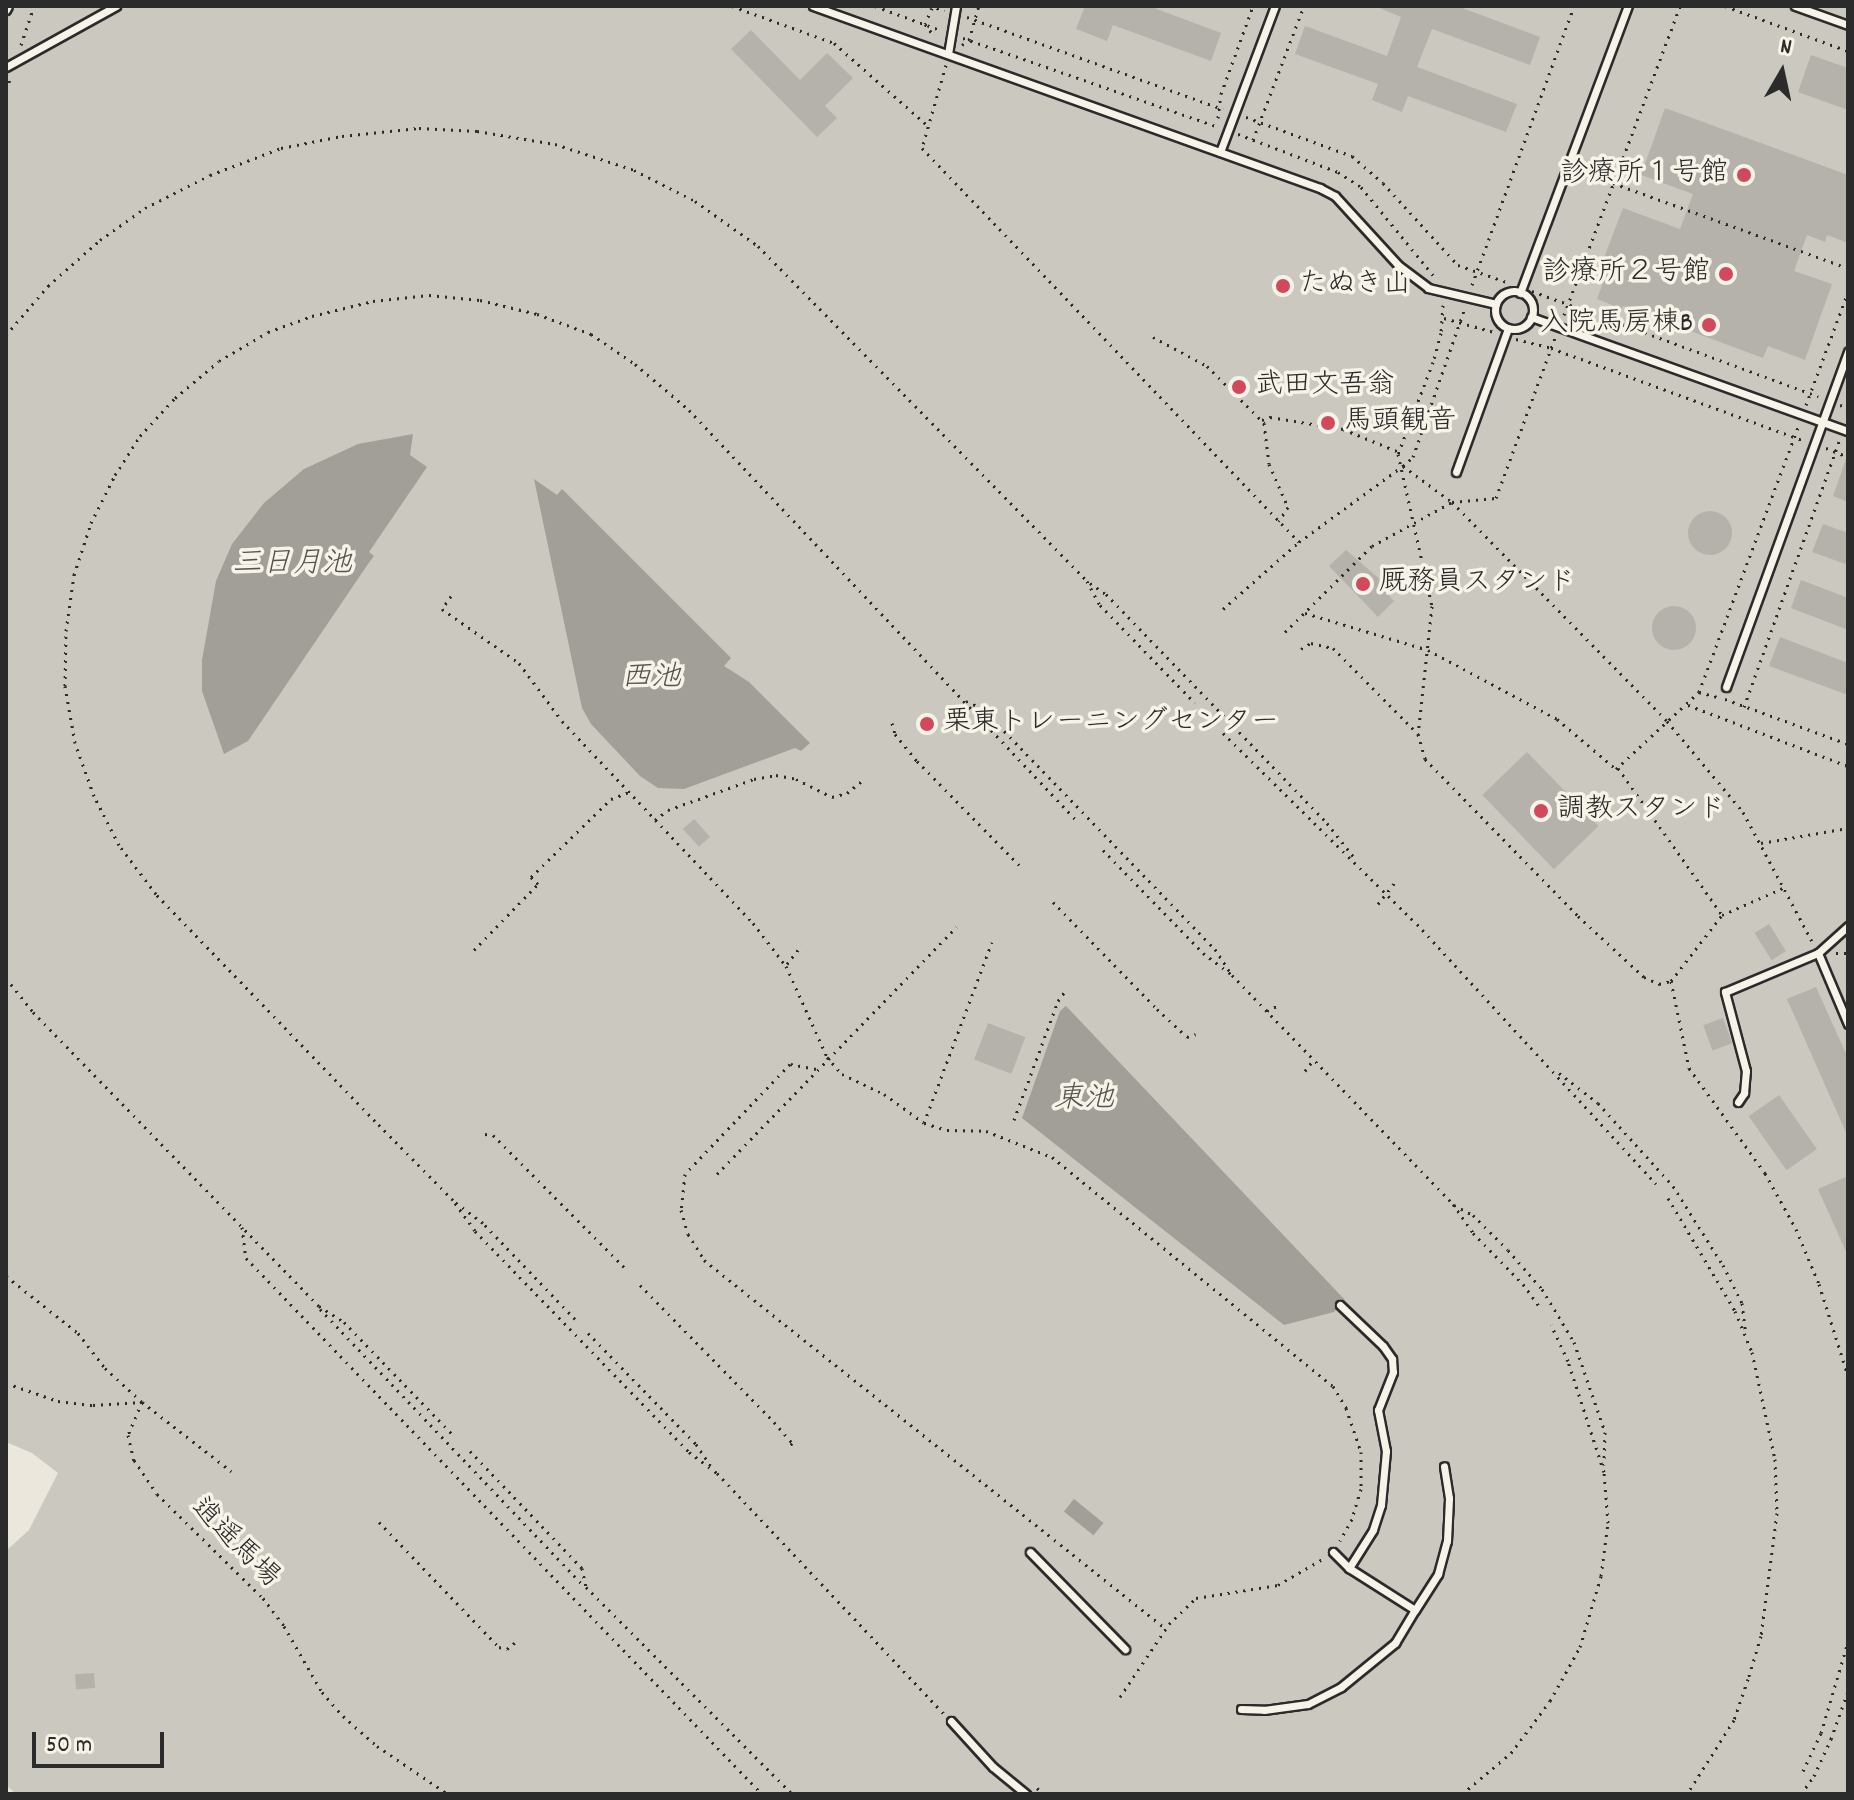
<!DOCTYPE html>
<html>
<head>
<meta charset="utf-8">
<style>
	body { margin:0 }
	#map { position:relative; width:1854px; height:1800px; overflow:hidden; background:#ebe7dd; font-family:Dekko,"Klee One",sans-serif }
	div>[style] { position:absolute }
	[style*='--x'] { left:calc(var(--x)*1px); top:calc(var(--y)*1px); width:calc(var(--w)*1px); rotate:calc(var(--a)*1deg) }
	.green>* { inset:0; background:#cbc8bf }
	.water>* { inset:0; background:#a29f98; transform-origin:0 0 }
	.building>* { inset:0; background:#b5b2ab; transform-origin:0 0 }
	.round { border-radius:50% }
	.path>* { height:3px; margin-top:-1.5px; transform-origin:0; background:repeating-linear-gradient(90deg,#2b2b2b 0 2px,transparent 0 8px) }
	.roads { filter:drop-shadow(2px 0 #2b2b2b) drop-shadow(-2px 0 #2b2b2b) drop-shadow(0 2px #2b2b2b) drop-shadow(0 -2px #2b2b2b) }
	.lane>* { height:7px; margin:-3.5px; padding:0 3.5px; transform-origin:3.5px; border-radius:3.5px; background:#f7f3e8 }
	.lane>.ring { margin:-3.5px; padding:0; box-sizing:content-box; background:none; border:7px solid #f7f3e8; border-radius:50% }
	.dots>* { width:22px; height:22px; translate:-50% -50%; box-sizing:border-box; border:4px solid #f7f3e8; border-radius:50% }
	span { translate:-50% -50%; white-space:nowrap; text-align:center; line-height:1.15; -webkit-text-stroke:7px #f7f3e8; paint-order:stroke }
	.poi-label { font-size:28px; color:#2b2b2b }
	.right { translate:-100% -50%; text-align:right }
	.left { translate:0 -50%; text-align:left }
	.street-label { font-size:28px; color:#2b2b2b }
	.water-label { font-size:30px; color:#555451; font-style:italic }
	.frame { position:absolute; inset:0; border:8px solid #2b2b2b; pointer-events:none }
	.north { position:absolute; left:1742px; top:32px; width:80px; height:80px; -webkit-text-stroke:6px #f7f3e8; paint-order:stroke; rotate:9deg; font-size:22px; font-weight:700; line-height:32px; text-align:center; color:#2b2b2b }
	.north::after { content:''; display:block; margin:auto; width:28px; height:36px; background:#2b2b2b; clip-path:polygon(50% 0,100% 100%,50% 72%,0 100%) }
	.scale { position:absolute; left:32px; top:1732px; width:132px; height:36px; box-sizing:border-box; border:4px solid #2b2b2b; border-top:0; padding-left:10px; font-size:24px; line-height:28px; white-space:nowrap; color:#2b2b2b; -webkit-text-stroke:6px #f7f3e8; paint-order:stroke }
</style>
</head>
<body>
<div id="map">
	<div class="green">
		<i style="clip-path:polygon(6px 6px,1848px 6px,1848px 1794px,16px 1794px,6px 1785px,6px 1551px,29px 1530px,58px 1473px,32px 1453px,6px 1442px)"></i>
	</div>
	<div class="water">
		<i style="clip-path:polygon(413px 434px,410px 455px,427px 467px,369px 552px,374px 556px,368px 564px,248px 741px,224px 754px,202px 691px,202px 660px,216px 581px,232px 544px,264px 503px,304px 469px,358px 444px)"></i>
		<i style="clip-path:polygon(534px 479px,557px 495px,562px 489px,731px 658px,724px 666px,749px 682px,810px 743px,801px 751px,795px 748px,684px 789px,658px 788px,640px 776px,591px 724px,582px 708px)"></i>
		<i style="clip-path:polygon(1066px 1006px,1345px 1300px,1334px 1312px,1284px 1325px,1022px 1118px,1060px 1011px)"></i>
		<i style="left:1074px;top:1499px;width:38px;height:16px;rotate:39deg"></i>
	</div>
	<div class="building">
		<i style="clip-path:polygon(1085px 6px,1149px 6px,1221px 33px,1211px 61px,1113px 25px,1107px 41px,1076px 29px)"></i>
		<i style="clip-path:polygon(1375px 6px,1457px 6px,1540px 37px,1530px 65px,1432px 29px,1417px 67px,1517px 104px,1506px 132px,1408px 96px,1402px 112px,1372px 100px,1378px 84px,1295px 54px,1305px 26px,1387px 56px,1401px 17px)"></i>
		<i style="clip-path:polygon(751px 30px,800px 80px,827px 53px,853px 78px,825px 106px,837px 118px,817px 137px,731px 49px)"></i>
		<i style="clip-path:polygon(1811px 55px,1848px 68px,1848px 110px,1798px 92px)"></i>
		<i style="clip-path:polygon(1665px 108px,1848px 175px,1848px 243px,1827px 235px,1825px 242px,1807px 235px,1794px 271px,1832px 284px,1805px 360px,1768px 346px,1763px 358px,1623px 306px,1622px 309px,1597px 299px,1609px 265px,1602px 263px,1623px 208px,1680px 229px,1693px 194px,1641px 175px)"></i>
		<i style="clip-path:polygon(1846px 459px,1848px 459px,1848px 502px,1833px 496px)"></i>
		<i class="round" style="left:1688px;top:511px;width:44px;height:44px"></i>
		<i style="clip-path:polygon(1823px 524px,1848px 533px,1848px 565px,1812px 552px)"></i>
		<i style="clip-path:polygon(1346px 550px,1382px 581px,1378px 584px,1394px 601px,1378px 617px,1329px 566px)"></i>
		<i style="clip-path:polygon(1801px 580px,1848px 598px,1848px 630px,1791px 608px)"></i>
		<i class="round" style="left:1652px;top:606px;width:44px;height:44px"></i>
		<i style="clip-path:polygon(1780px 637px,1848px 663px,1848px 695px,1769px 666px)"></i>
		<i style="left:1527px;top:752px;width:103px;height:62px;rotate:46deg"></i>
		<i style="left:694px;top:819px;width:24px;height:15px;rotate:48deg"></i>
		<i style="left:1769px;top:924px;width:32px;height:17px;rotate:58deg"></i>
		<i style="clip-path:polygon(1816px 987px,1848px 1058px,1848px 1137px,1787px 999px)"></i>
		<i style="left:1723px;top:1018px;width:27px;height:21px;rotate:70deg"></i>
		<i style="left:988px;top:1023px;width:40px;height:39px;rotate:21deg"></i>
		<i style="left:1779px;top:1095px;width:66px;height:37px;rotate:55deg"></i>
		<i style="clip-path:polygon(1848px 1176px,1848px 1256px,1818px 1189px)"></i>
		<i style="left:94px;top:1673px;width:15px;height:19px;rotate:86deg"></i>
	</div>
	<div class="path">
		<i style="--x:732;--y:6;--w:109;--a:19.9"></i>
		<i style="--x:834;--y:43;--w:125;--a:41.4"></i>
		<i style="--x:875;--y:6;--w:69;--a:20.3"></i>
		<i style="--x:929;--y:6;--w:16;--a:15"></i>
		<i style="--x:1725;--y:6;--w:131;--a:20.1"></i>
		<i style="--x:932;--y:8;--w:17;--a:114"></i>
		<i style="--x:925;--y:24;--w:15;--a:53"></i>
		<i style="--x:967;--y:17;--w:272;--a:19.8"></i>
		<i style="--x:963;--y:38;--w:268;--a:19.2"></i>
		<i style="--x:21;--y:45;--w:41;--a:-71.6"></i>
		<i style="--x:962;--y:45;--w:9;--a:-36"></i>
		<i style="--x:969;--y:40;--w:35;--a:-74"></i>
		<i style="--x:946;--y:65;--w:86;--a:106.1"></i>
		<i style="--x:922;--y:148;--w:545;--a:46.26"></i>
		<i style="--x:1299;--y:542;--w:129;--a:-36.2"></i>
		<i style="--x:1403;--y:466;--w:61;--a:36.3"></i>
		<i style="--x:1452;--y:502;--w:307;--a:45.5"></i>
		<i style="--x:1667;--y:721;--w:119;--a:50.1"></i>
		<i style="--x:1743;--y:812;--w:146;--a:61.9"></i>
		<i style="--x:6;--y:90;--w:12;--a:-70"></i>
		<i style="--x:1246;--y:117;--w:113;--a:20.2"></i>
		<i style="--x:1352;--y:156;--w:41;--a:41.1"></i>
		<i style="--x:1383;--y:183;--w:111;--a:47.6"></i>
		<i style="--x:1458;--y:265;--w:54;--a:19.4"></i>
		<i style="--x:1218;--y:118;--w:24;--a:-83"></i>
		<i style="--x:1221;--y:94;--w:94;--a:-70"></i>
		<i style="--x:1238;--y:134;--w:107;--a:20.8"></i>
		<i style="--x:1338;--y:172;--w:27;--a:33"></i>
		<i style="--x:1361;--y:187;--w:114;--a:50.7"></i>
		<i style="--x:1253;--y:140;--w:143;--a:-69.2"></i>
		<i style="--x:1613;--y:183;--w:250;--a:19.9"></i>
		<i style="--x:1472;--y:285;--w:297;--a:-69.9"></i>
		<i style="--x:1532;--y:291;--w:305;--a:20.2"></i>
		<i style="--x:1443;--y:305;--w:28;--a:94"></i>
		<i style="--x:1441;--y:333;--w:30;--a:105"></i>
		<i style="--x:1433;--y:362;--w:98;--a:110.8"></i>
		<i style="--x:1398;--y:454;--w:156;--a:77.4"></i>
		<i style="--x:1432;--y:606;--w:129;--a:96.2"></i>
		<i style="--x:1418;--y:734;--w:26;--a:74"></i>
		<i style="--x:1425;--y:759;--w:219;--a:45.7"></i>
		<i style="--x:1578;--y:916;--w:90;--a:42.7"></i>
		<i style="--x:1644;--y:977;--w:17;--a:25"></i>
		<i style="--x:1659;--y:984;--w:12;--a:-14"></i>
		<i style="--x:1671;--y:981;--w:83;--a:-52.3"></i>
		<i style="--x:1722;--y:915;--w:67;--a:-23.9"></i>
		<i style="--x:1564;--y:315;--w:330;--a:-69.4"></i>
		<i style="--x:1444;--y:318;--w:52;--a:15.6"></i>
		<i style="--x:6;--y:335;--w:65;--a:-49.4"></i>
		<i style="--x:48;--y:286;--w:69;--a:-41.5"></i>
		<i style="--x:100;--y:240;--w:55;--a:-35.4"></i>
		<i style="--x:145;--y:208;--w:73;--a:-26.9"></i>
		<i style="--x:210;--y:175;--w:76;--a:-20.8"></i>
		<i style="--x:281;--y:148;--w:62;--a:-11.1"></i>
		<i style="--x:342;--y:136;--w:77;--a:-5.9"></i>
		<i style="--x:419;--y:128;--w:58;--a:3"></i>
		<i style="--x:477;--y:131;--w:79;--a:9.5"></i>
		<i style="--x:555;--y:144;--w:83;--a:18.2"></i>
		<i style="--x:634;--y:170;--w:68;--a:26.9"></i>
		<i style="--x:695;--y:201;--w:77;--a:35.5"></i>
		<i style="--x:758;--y:246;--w:470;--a:45.5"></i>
		<i style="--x:1087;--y:581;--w:27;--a:62"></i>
		<i style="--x:1100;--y:605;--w:136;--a:45.9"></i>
		<i style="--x:1153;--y:337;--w:61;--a:28.2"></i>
		<i style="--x:1207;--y:366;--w:81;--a:45"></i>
		<i style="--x:1264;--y:423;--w:41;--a:83"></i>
		<i style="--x:1269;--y:464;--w:47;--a:66.2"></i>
		<i style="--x:1288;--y:507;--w:17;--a:123"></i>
		<i style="--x:1516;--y:339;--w:36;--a:14"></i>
		<i style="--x:1551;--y:348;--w:268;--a:20.1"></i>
		<i style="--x:1806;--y:405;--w:121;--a:-69.6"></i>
		<i style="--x:1840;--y:405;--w:9;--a:21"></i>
		<i style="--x:1262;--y:420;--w:9;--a:-21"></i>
		<i style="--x:1270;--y:417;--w:74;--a:9.3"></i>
		<i style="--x:1343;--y:429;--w:61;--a:22.3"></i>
		<i style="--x:1826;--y:448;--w:24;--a:22"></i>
		<i style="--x:1403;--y:466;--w:13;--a:-42"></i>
		<i style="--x:1413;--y:457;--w:158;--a:-70.8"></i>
		<i style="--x:1090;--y:583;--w:19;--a:35"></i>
		<i style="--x:1106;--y:594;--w:318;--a:46"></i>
		<i style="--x:1327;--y:823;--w:42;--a:51.8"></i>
		<i style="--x:451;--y:596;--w:16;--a:125"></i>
		<i style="--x:442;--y:609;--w:94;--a:35"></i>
		<i style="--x:519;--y:663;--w:72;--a:53.4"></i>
		<i style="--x:562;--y:721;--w:278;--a:46.6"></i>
		<i style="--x:753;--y:923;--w:54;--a:52.5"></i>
		<i style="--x:786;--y:966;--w:100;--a:65.7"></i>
		<i style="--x:827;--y:1057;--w:23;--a:49"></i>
		<i style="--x:842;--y:1074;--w:47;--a:25.5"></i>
		<i style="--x:884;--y:1094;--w:49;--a:35.9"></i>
		<i style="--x:924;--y:1123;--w:24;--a:17"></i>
		<i style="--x:947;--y:1130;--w:39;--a:1"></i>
		<i style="--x:986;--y:1131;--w:71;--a:21.5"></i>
		<i style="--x:1052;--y:1157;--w:362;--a:39.2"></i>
		<i style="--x:1333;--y:1386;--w:26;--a:59"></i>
		<i style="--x:1346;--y:1408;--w:46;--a:71.2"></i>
		<i style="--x:1361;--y:1452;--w:37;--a:90"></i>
		<i style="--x:1361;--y:1489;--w:31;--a:107"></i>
		<i style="--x:1352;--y:1519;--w:25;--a:119"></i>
		<i style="--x:1223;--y:609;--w:101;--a:-41.4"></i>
		<i style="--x:1305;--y:613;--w:128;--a:16.7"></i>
		<i style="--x:1428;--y:650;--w:146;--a:28.1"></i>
		<i style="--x:1557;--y:719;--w:77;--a:40.3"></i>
		<i style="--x:1616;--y:769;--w:113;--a:-42.9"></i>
		<i style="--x:1699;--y:692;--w:283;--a:-69.5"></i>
		<i style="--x:1285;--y:632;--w:122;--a:-44.7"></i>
		<i style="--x:1372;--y:546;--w:91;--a:-28.8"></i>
		<i style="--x:1452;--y:502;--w:44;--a:-5.2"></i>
		<i style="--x:1496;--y:498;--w:171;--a:-69.8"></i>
		<i style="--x:1301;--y:649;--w:12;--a:-31"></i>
		<i style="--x:1311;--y:643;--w:23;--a:13"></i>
		<i style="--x:1333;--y:648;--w:121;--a:45.3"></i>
		<i style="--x:1699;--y:692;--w:20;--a:15"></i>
		<i style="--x:1725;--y:699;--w:131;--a:20.1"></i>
		<i style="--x:966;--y:701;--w:17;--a:24"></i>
		<i style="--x:982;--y:708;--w:335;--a:46"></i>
		<i style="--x:1215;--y:949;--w:27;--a:57"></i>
		<i style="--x:1688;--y:705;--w:171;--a:20.9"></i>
		<i style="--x:1744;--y:707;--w:285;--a:-70.3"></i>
		<i style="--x:892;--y:723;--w:11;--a:75"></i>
		<i style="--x:895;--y:734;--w:35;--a:51"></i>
		<i style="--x:917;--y:761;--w:148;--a:45.5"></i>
		<i style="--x:1223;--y:733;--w:272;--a:44.6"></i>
		<i style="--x:1417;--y:924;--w:353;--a:47.4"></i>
		<i style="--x:1618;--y:768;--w:180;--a:54.7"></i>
		<i style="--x:655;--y:820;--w:16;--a:-38"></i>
		<i style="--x:668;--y:810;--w:91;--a:-19.8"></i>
		<i style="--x:754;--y:779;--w:22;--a:-10"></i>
		<i style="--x:776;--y:775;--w:20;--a:11"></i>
		<i style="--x:796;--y:779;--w:40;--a:26.6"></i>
		<i style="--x:832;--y:797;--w:16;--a:-15"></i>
		<i style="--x:847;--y:793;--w:21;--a:-39"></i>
		<i style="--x:1761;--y:843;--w:88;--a:-9.8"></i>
		<i style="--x:1103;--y:850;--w:144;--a:45.8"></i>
		<i style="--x:1203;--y:953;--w:36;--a:37"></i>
		<i style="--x:1232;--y:975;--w:318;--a:46"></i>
		<i style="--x:1453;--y:1204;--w:35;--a:55"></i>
		<i style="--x:1473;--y:1233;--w:71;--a:45.6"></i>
		<i style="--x:1523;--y:1284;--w:32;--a:54"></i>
		<i style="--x:1053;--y:902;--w:149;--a:45.8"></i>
		<i style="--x:1157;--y:1009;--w:41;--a:43"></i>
		<i style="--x:1187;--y:1037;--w:9;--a:-18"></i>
		<i style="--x:1378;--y:904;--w:31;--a:-52"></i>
		<i style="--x:474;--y:950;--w:92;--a:-45.9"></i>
		<i style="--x:538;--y:884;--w:10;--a:-135"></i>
		<i style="--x:531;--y:877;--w:112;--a:-44.3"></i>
		<i style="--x:611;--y:799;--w:19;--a:-21"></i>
		<i style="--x:1836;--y:953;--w:12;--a:0"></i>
		<i style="--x:787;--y:964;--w:24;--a:-52"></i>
		<i style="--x:6;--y:978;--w:43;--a:51.5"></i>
		<i style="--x:33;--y:1012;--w:410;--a:45.8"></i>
		<i style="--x:319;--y:1306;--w:30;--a:33"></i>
		<i style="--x:344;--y:1322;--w:156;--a:46"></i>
		<i style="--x:1671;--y:981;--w:89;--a:78.3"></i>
		<i style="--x:1689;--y:1068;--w:130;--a:54.1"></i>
		<i style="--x:1765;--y:1173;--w:64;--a:61"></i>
		<i style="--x:1796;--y:1229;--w:60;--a:67.3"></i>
		<i style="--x:1819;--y:1284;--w:96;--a:72.5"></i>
		<i style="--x:1267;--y:1011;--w:11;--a:-27"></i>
		<i style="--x:816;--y:1069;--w:26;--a:-169"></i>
		<i style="--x:790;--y:1064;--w:152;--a:133.7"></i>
		<i style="--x:685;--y:1174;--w:36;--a:96"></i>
		<i style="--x:681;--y:1210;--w:25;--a:74"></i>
		<i style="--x:688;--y:1234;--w:31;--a:58"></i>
		<i style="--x:704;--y:1260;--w:591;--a:38.61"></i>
		<i style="--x:1305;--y:1071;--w:15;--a:-53"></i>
		<i style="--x:1559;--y:1073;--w:49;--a:37.6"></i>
		<i style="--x:1598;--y:1103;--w:112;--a:47.9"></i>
		<i style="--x:1673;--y:1186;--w:93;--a:57.7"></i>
		<i style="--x:1723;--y:1265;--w:42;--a:63.4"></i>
		<i style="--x:1742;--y:1303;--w:31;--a:83"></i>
		<i style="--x:1014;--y:1120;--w:127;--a:-69.7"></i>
		<i style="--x:1058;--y:1001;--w:14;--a:-54"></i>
		<i style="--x:924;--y:1123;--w:193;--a:-69.4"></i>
		<i style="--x:485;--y:1134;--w:8;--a:7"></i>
		<i style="--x:493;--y:1135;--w:186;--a:45.2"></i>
		<i style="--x:717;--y:1174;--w:344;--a:-45.9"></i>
		<i style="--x:1668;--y:1198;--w:131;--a:59.3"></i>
		<i style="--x:1735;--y:1311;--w:44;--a:67.5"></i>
		<i style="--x:1752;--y:1352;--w:109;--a:77.9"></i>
		<i style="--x:1775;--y:1459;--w:54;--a:87.9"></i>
		<i style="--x:1777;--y:1513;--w:124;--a:97.4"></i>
		<i style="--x:1761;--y:1636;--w:45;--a:106.8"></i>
		<i style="--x:1748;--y:1679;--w:43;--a:108.9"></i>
		<i style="--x:1734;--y:1720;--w:88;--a:122.4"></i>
		<i style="--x:455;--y:1203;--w:34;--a:54"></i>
		<i style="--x:475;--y:1231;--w:308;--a:45.9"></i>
		<i style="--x:689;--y:1452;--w:35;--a:37"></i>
		<i style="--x:717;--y:1473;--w:331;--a:46.7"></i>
		<i style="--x:1454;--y:1205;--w:21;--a:28"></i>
		<i style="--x:1473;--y:1215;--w:49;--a:45"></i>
		<i style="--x:1508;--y:1250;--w:52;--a:48.9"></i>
		<i style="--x:1542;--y:1289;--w:62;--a:58.9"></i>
		<i style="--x:1574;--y:1342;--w:95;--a:71"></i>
		<i style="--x:1605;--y:1432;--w:33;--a:92"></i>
		<i style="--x:242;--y:1227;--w:31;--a:83"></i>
		<i style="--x:246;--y:1258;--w:744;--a:46.09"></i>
		<i style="--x:6;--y:1276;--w:92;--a:38.4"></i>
		<i style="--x:78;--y:1333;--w:44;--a:52.4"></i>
		<i style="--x:105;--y:1368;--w:50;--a:42.6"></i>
		<i style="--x:142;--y:1402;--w:113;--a:37.8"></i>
		<i style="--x:640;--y:1285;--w:192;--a:45.6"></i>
		<i style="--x:774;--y:1422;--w:28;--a:49"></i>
		<i style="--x:792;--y:1443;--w:7;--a:124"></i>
		<i style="--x:320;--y:1309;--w:384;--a:46.4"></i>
		<i style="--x:575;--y:1319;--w:133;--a:-133.8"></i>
		<i style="--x:483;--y:1223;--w:38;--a:-143"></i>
		<i style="--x:453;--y:1200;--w:111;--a:-134.6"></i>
		<i style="--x:375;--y:1121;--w:315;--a:-134"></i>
		<i style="--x:156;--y:894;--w:61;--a:-127.1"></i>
		<i style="--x:119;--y:845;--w:55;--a:-117"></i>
		<i style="--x:94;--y:796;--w:56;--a:-109.7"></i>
		<i style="--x:75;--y:743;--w:58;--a:-100"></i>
		<i style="--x:65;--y:686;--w:55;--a:-89"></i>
		<i style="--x:66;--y:631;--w:57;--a:-81.9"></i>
		<i style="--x:74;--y:575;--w:55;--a:-71.9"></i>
		<i style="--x:91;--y:523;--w:54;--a:-63.4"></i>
		<i style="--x:115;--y:475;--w:46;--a:-57.3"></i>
		<i style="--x:140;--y:436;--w:52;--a:-47.4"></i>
		<i style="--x:175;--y:398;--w:57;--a:-40.1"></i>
		<i style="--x:219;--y:361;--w:57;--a:-30.6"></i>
		<i style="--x:268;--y:332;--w:47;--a:-20"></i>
		<i style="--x:312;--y:316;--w:63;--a:-13.8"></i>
		<i style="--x:373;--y:301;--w:56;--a:-6.1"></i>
		<i style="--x:429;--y:295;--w:51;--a:5.6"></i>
		<i style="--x:480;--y:300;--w:59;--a:13.8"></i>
		<i style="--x:537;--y:314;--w:58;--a:20.3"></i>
		<i style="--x:591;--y:334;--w:53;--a:34.3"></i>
		<i style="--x:635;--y:364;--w:71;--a:40.4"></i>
		<i style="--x:689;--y:410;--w:564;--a:46.65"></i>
		<i style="--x:588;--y:1333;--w:155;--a:45.8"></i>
		<i style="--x:696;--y:1444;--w:29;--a:56"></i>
		<i style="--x:6;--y:1383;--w:55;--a:19.1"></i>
		<i style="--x:58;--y:1401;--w:35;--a:7"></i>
		<i style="--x:93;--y:1405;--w:49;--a:-3.5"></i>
		<i style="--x:142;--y:1402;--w:36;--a:113"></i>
		<i style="--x:128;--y:1435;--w:26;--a:77"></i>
		<i style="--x:134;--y:1460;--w:41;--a:55.9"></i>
		<i style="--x:157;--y:1494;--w:148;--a:44.5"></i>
		<i style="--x:263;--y:1598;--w:35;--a:53"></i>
		<i style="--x:284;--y:1626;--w:76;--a:60.1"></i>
		<i style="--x:322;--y:1692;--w:32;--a:49"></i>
		<i style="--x:343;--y:1716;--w:45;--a:41.4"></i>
		<i style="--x:377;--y:1746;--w:86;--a:34.1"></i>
		<i style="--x:470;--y:1451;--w:162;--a:46.3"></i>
		<i style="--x:582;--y:1568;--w:19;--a:78"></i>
		<i style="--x:586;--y:1587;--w:292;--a:45.1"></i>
		<i style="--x:379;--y:1522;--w:173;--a:46.2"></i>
		<i style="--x:499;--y:1647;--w:8;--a:14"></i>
		<i style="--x:507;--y:1649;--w:14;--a:-39"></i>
		<i style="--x:1120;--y:1697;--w:88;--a:-56.1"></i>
		<i style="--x:1169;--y:1624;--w:37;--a:-44"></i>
		<i style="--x:1196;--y:1598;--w:83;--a:-9"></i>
		<i style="--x:1278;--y:1585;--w:53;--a:-30.4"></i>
		<i style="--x:1803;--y:1771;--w:42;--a:-64.7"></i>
		<i style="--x:1821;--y:1733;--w:95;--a:-73.5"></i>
		<i style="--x:1037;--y:1788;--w:9;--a:41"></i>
		<i style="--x:1462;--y:1794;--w:64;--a:-39.9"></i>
		<i style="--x:1511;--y:1753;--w:65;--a:-53.1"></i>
		<i style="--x:1550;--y:1701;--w:62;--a:-60.9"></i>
		<i style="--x:1580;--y:1647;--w:74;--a:-73.5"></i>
		<i style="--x:1601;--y:1576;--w:53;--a:-82.5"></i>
		<i style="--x:1608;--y:1523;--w:51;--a:-94.5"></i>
		<i style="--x:1604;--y:1472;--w:117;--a:-108"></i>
		<i style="--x:1568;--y:1361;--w:40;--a:-115"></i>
		<i style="--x:1801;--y:1794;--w:22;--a:-54"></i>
		<i style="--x:1814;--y:1776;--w:41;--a:-65.3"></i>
		<i style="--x:1831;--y:1739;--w:51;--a:-70.5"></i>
	</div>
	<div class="roads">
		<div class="lane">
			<i style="--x:813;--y:6;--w:539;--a:19.75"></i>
			<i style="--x:1320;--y:188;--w:17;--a:28"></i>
			<i style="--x:1335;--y:196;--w:93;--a:47.6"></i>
			<i style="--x:1398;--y:265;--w:38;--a:37"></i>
			<i style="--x:1428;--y:288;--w:70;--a:13.2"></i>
			<i style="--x:1795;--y:6;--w:56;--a:19.7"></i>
			<i style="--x:6;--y:10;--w:4;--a:-63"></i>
			<i style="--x:948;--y:54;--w:49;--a:-80.5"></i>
			<i style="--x:6;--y:67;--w:126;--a:-29"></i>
			<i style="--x:1220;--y:152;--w:156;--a:-69.4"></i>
			<i class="ring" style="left:1495px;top:291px;width:31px;height:31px"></i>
			<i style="--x:1520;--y:293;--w:307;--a:-69.4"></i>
			<i style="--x:1531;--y:317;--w:337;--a:19.8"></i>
			<i style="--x:1456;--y:472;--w:153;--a:-70.1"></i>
			<i style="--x:1726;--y:687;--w:357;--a:-70"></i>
			<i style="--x:1848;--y:926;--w:40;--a:138"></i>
			<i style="--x:1818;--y:953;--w:77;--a:67.1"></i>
			<i style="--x:1738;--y:1102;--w:11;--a:-56"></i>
			<i style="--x:1744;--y:1093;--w:22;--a:-85"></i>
			<i style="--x:1746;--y:1071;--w:82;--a:-104.9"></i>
			<i style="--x:1725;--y:992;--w:101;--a:-22.8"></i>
			<i style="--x:1340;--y:1305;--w:59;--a:43.6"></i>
			<i style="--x:1383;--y:1346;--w:16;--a:55"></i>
			<i style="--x:1392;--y:1359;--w:13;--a:86"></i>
			<i style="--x:1393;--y:1372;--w:41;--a:111.5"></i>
			<i style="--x:1378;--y:1410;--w:42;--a:79"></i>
			<i style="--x:1386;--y:1451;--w:54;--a:95.3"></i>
			<i style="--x:1381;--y:1505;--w:26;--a:108"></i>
			<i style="--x:1373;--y:1530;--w:45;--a:122.3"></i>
			<i style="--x:1030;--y:1552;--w:136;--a:45.6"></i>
			<i style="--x:1333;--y:1552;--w:23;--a:45"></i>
			<i style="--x:1349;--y:1568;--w:78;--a:32.5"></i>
			<i style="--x:1415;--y:1610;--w:43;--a:-57.4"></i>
			<i style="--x:1438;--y:1574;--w:34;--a:-75"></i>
			<i style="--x:1447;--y:1541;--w:43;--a:-87.3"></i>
			<i style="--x:1449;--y:1498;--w:32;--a:-99"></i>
			<i style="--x:1241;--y:1709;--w:23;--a:2"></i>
			<i style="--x:1264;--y:1710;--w:44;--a:-7.8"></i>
			<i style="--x:1308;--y:1704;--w:37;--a:-27"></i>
			<i style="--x:1341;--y:1687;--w:70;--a:-39.2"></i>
			<i style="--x:1395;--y:1643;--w:39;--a:-59"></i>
			<i style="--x:951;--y:1721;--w:62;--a:47.6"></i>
			<i style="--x:993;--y:1767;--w:43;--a:39.3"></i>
		</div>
	</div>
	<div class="dots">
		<i style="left:1744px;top:175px;background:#d1495b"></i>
		<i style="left:1726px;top:274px;background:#d1495b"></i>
		<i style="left:1283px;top:286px;background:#d1495b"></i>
		<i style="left:1709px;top:325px;background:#d1495b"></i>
		<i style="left:1239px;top:387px;background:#d1495b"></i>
		<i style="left:1328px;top:423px;background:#d1495b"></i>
		<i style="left:1363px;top:584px;background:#d1495b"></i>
		<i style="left:927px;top:724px;background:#d1495b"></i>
		<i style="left:1541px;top:811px;background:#d1495b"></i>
	</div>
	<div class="poi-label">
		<span class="right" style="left:1728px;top:175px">診療所１号館</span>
		<span class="right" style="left:1710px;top:274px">診療所２号館</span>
		<span class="left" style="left:1299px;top:286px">たぬき山</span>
		<span class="right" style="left:1693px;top:325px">入院馬房棟B</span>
		<span class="left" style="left:1255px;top:387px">武田文吾翁</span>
		<span class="left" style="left:1344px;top:423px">馬頭観音</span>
		<span class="left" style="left:1379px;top:584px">厩務員スタンド</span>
		<span class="left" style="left:943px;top:724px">栗東トレーニングセンター</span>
		<span class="left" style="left:1557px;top:811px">調教スタンド</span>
	</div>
	<div class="street-label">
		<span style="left:234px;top:1544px;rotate:45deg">逍遥馬場</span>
	</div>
	<div class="water-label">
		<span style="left:292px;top:566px">三日月池</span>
		<span style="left:651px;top:680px">西池</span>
		<span style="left:1084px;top:1101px">東池</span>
	</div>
	<div class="frame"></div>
	<div class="north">N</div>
	<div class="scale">50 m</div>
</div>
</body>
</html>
